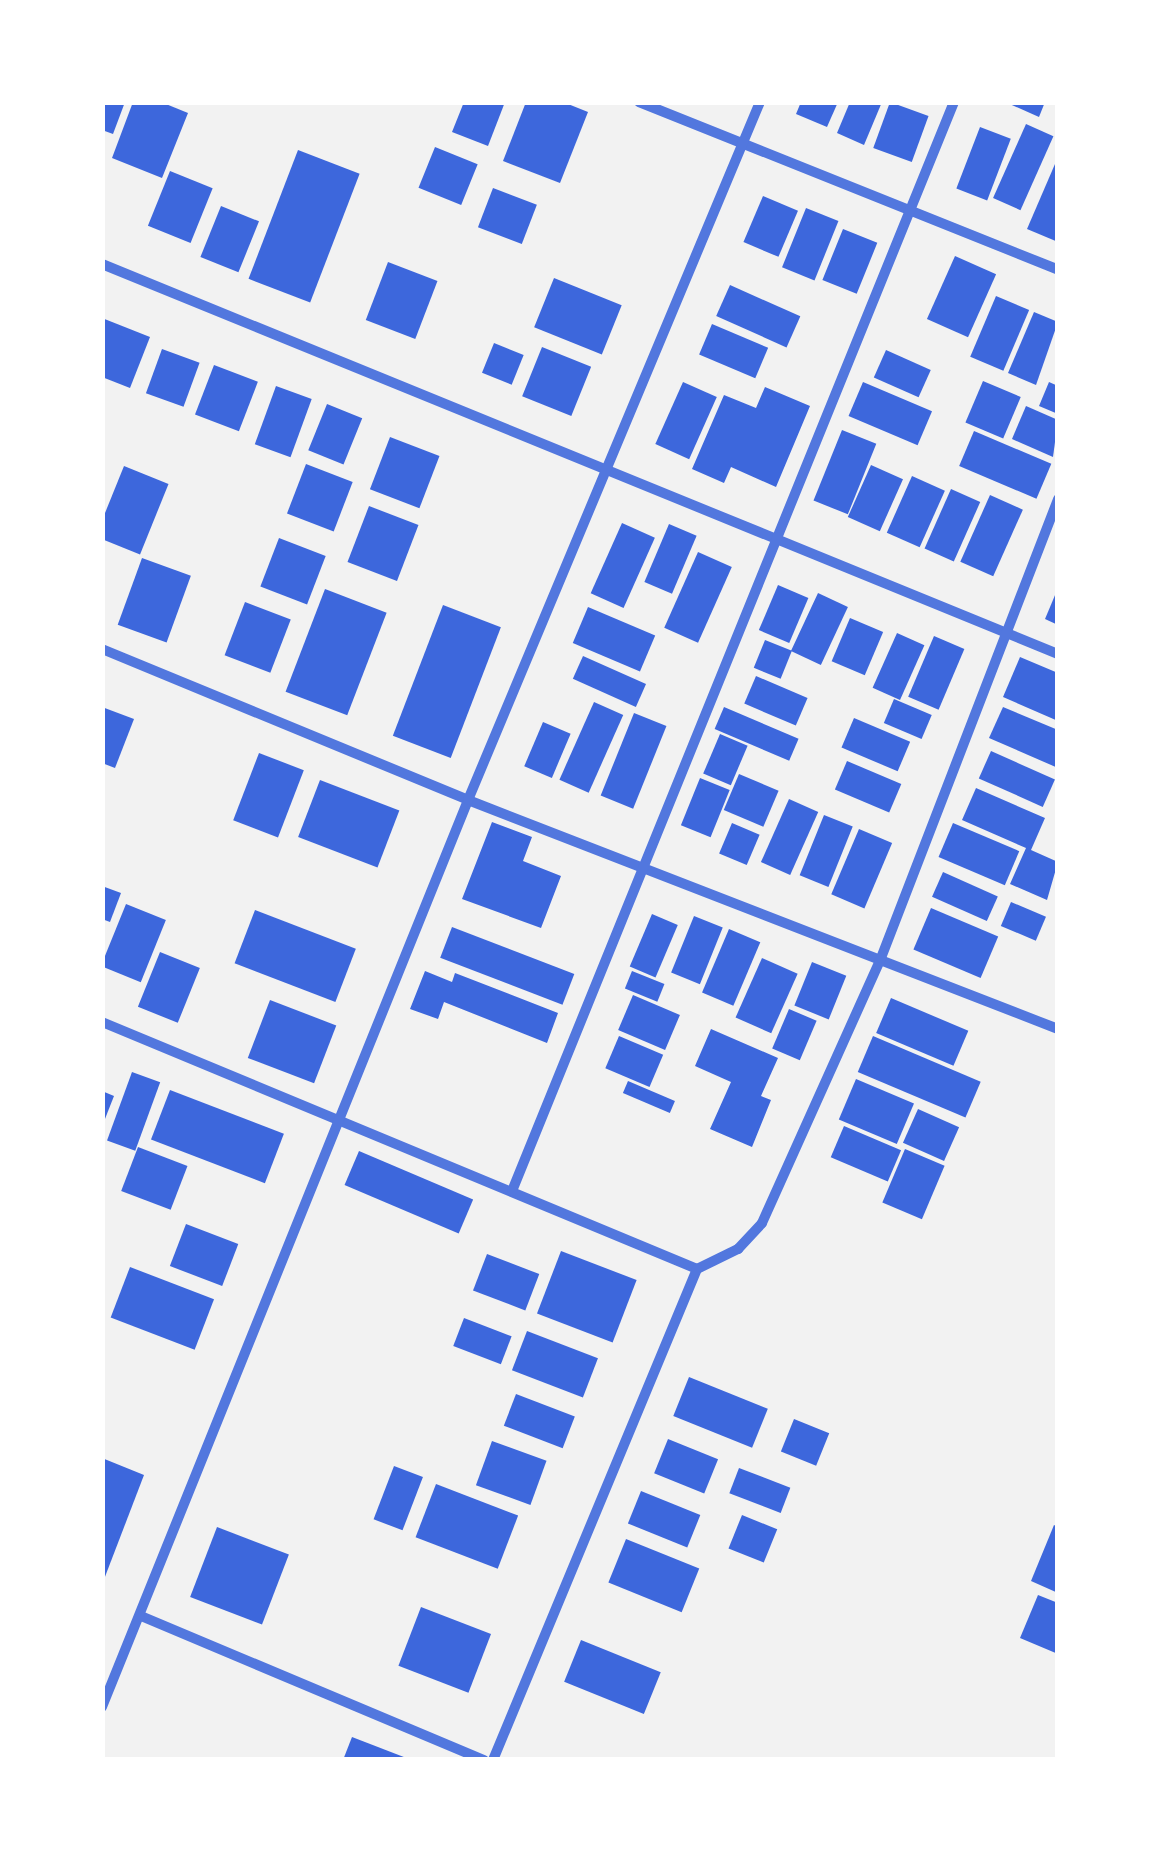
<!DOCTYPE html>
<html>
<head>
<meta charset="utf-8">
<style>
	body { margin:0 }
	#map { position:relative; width:1160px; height:1862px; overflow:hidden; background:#f2f2f2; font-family:"Titillium Web",sans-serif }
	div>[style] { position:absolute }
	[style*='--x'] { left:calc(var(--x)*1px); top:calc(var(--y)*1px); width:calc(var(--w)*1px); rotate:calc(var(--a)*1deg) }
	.building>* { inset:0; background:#3d67dc; transform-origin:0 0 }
	.minor>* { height:10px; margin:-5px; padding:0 5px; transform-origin:5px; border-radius:5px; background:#5277de }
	span { translate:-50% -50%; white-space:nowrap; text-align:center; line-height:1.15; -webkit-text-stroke:9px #fff; paint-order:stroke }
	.frame { position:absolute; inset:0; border:105px solid #fff; pointer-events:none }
</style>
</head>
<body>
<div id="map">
	<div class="building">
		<i style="clip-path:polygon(102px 102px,125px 102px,113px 134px,102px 130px)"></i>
		<i style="clip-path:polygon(133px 102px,161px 102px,188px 113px,162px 178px,112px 158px)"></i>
		<i style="clip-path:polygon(464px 102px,505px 102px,488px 146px,452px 132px)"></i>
		<i style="clip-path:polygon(526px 102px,563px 102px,588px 112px,560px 183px,503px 161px)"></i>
		<i style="clip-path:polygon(801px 102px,838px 102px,827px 127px,796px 114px)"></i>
		<i style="clip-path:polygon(850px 102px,882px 102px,864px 145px,837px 133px)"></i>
		<i style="left:890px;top:102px;width:41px;height:49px;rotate:20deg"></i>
		<i style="clip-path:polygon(1005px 102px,1045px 102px,1039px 117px)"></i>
		<i style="left:1026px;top:124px;width:30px;height:81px;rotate:24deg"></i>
		<i style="left:980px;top:127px;width:33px;height:66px;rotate:21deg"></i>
		<i style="left:435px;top:147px;width:46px;height:44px;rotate:22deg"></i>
		<i style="left:298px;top:150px;width:66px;height:138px;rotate:21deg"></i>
		<i style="clip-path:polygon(1058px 157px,1058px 242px,1027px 229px)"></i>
		<i style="left:170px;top:171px;width:46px;height:59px;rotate:22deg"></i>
		<i style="left:493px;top:188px;width:47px;height:42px;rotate:21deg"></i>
		<i style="left:763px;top:196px;width:38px;height:50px;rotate:23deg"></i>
		<i style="left:221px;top:206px;width:41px;height:55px;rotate:22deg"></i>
		<i style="left:806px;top:208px;width:35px;height:64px;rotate:22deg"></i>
		<i style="left:843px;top:229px;width:37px;height:55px;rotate:22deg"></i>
		<i style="left:955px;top:256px;width:45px;height:69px;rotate:24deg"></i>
		<i style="left:388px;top:262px;width:53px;height:62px;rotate:21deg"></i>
		<i style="left:554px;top:278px;width:73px;height:53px;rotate:22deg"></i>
		<i style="left:730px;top:285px;width:77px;height:34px;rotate:24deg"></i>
		<i style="left:996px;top:296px;width:36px;height:66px;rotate:23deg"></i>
		<i style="clip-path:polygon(1034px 312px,1058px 322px,1036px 385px,1008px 373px)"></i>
		<i style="clip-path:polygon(102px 318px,150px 337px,130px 388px,102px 377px)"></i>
		<i style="left:712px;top:324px;width:61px;height:33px;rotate:23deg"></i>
		<i style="left:494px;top:343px;width:32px;height:32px;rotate:22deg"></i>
		<i style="left:542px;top:347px;width:53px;height:53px;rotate:22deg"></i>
		<i style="left:162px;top:349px;width:40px;height:47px;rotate:20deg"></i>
		<i style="left:886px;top:350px;width:49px;height:30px;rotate:24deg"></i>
		<i style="left:214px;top:365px;width:47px;height:53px;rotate:21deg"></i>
		<i style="left:983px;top:381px;width:41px;height:45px;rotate:23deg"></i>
		<i style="left:683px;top:382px;width:37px;height:68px;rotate:24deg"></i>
		<i style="left:863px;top:382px;width:75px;height:37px;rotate:23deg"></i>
		<i style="clip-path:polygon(1049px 382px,1058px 386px,1058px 414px,1039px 406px)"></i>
		<i style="left:276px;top:386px;width:38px;height:62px;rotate:20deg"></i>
		<i style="clip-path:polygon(765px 387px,810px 406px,776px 487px,731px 467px,724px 483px,692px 469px,724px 395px,756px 408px)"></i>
		<i style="left:327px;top:404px;width:38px;height:50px;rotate:22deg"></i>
		<i style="clip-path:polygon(1026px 406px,1058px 420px,1053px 457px,1012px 439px)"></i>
		<i style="left:842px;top:430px;width:37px;height:76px;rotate:22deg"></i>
		<i style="left:974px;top:431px;width:84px;height:38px;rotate:23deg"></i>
		<i style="left:390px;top:437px;width:53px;height:56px;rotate:21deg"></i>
		<i style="left:306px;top:464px;width:50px;height:53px;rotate:21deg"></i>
		<i style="left:871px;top:465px;width:35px;height:57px;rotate:24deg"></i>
		<i style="left:124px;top:466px;width:48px;height:76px;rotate:22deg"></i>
		<i style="left:912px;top:476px;width:36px;height:62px;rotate:24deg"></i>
		<i style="left:951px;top:489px;width:32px;height:65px;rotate:24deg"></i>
		<i style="left:990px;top:495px;width:36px;height:73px;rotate:24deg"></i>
		<i style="left:369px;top:506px;width:53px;height:60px;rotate:21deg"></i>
		<i style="left:622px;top:523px;width:36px;height:77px;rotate:24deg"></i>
		<i style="left:669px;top:524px;width:30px;height:63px;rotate:23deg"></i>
		<i style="left:279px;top:538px;width:50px;height:52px;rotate:21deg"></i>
		<i style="left:698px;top:552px;width:37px;height:83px;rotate:24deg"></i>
		<i style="left:142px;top:558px;width:52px;height:71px;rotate:20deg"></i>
		<i style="left:778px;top:585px;width:33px;height:49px;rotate:23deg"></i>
		<i style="clip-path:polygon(1058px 588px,1058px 625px,1045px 619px)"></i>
		<i style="left:325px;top:589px;width:66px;height:110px;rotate:21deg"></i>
		<i style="left:818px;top:593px;width:33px;height:64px;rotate:25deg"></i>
		<i style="left:245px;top:602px;width:49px;height:57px;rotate:21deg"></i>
		<i style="left:443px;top:605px;width:62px;height:140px;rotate:21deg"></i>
		<i style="left:588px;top:607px;width:73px;height:39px;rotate:23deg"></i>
		<i style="left:850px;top:618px;width:36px;height:47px;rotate:23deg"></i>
		<i style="left:897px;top:633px;width:30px;height:60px;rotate:24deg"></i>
		<i style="left:934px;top:636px;width:33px;height:66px;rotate:23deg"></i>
		<i style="left:765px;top:640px;width:29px;height:30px;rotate:22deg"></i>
		<i style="left:583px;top:656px;width:69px;height:25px;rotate:24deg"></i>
		<i style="clip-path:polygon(1020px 657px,1058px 673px,1058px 721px,1003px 697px)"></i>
		<i style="left:756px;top:676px;width:56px;height:30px;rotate:23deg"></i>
		<i style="left:894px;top:699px;width:41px;height:26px;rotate:23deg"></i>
		<i style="left:594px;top:702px;width:32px;height:85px;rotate:24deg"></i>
		<i style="clip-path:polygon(102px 707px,134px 719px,115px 768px,102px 763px)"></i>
		<i style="left:724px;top:707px;width:81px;height:24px;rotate:23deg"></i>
		<i style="clip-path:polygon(1003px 707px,1058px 730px,1058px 768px,989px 738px)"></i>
		<i style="left:634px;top:713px;width:35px;height:89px;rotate:22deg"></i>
		<i style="left:854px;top:718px;width:61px;height:32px;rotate:23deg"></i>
		<i style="left:543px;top:722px;width:30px;height:48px;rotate:23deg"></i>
		<i style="left:720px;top:734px;width:30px;height:43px;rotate:23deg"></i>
		<i style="left:991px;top:751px;width:70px;height:30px;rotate:24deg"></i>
		<i style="left:259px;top:753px;width:48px;height:72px;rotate:21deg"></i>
		<i style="left:847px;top:761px;width:59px;height:31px;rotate:23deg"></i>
		<i style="left:739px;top:774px;width:43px;height:39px;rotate:23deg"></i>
		<i style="left:700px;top:778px;width:32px;height:51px;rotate:22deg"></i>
		<i style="left:320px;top:780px;width:85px;height:61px;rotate:21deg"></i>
		<i style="clip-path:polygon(976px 788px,1045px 818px,1031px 850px,1058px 862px,1047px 900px,1010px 884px,1026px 848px,962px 820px)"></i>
		<i style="left:789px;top:799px;width:32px;height:69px;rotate:24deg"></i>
		<i style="left:824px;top:815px;width:31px;height:65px;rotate:22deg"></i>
		<i style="clip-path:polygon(492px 822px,532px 837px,523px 861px,561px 876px,541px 928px,462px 899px)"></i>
		<i style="left:732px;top:823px;width:30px;height:33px;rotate:23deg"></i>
		<i style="left:953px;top:823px;width:72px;height:37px;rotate:23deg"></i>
		<i style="left:859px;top:829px;width:36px;height:71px;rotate:23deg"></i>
		<i style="left:943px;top:872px;width:60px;height:27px;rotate:24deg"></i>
		<i style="clip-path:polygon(102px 886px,121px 893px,110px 922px,102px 919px)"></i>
		<i style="left:1011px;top:902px;width:38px;height:26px;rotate:23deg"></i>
		<i style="left:126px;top:904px;width:43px;height:67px;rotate:22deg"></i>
		<i style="left:931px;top:908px;width:73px;height:45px;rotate:23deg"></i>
		<i style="left:255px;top:910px;width:108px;height:57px;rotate:21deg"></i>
		<i style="left:652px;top:914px;width:28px;height:57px;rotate:23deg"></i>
		<i style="left:694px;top:916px;width:31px;height:61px;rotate:22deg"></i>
		<i style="left:452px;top:927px;width:131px;height:33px;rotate:21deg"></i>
		<i style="left:729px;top:929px;width:34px;height:69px;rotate:23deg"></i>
		<i style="left:160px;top:952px;width:43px;height:59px;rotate:22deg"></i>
		<i style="left:762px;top:958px;width:39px;height:65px;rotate:24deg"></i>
		<i style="left:812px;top:962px;width:37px;height:47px;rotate:22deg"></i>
		<i style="clip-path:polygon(425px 971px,452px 982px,455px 973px,558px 1013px,547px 1043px,444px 1002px,438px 1019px,410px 1009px)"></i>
		<i style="left:632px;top:971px;width:35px;height:19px;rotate:22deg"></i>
		<i style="left:633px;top:995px;width:51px;height:38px;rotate:23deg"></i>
		<i style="left:891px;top:998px;width:84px;height:38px;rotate:23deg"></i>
		<i style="left:270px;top:1000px;width:71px;height:62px;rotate:21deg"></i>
		<i style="left:789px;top:1009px;width:30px;height:43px;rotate:23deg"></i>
		<i style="clip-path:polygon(711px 1029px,778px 1058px,761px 1096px,771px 1100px,752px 1147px,710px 1129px,731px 1082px,695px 1066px)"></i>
		<i style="left:619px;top:1036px;width:48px;height:35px;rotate:23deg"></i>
		<i style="left:873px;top:1036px;width:117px;height:39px;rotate:23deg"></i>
		<i style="left:132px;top:1072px;width:30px;height:73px;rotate:20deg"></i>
		<i style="left:856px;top:1079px;width:63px;height:44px;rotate:23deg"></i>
		<i style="left:628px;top:1081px;width:51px;height:13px;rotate:23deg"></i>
		<i style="left:170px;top:1090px;width:122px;height:53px;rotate:21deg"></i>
		<i style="clip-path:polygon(102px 1091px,114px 1096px,103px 1124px,102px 1124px)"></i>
		<i style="left:918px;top:1109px;width:45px;height:37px;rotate:24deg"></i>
		<i style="left:844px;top:1126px;width:62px;height:34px;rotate:23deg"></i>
		<i style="left:138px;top:1147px;width:53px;height:47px;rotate:21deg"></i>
		<i style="left:905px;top:1149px;width:43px;height:58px;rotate:23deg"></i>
		<i style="left:359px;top:1151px;width:124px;height:37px;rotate:23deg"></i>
		<i style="left:186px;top:1224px;width:56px;height:45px;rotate:21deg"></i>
		<i style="left:561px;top:1251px;width:81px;height:67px;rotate:21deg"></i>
		<i style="left:487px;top:1254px;width:56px;height:39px;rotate:21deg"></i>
		<i style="left:130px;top:1267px;width:90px;height:54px;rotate:21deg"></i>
		<i style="left:464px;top:1318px;width:51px;height:30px;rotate:21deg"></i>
		<i style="left:527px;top:1331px;width:76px;height:42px;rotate:21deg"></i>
		<i style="left:689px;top:1377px;width:85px;height:42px;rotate:22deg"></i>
		<i style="left:516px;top:1394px;width:63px;height:34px;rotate:21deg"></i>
		<i style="left:794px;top:1419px;width:38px;height:35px;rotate:22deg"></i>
		<i style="left:668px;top:1439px;width:54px;height:37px;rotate:22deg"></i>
		<i style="left:492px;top:1441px;width:58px;height:47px;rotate:20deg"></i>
		<i style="clip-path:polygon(102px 1458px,144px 1475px,103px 1582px,102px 1582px)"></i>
		<i style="left:394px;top:1466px;width:31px;height:57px;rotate:21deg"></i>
		<i style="left:739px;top:1468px;width:55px;height:27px;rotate:21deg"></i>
		<i style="left:436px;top:1484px;width:88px;height:57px;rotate:21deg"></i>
		<i style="left:641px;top:1491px;width:64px;height:35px;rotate:22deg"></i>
		<i style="left:742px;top:1515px;width:38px;height:36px;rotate:22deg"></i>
		<i style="clip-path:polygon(1054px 1525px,1058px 1527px,1058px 1593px,1031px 1581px)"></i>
		<i style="left:217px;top:1527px;width:77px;height:75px;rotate:21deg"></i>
		<i style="left:626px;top:1539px;width:79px;height:47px;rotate:22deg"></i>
		<i style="clip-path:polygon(1038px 1595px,1058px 1603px,1058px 1654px,1020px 1638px)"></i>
		<i style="left:421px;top:1607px;width:75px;height:63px;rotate:21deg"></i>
		<i style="left:581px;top:1640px;width:86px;height:45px;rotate:22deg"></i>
		<i style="clip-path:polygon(352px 1737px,409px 1759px,409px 1760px,343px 1760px)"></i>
	</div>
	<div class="minor">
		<i style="--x:639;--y:102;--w:451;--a:21.8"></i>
		<i style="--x:102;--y:264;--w:1032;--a:22.19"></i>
		<i style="--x:102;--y:649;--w:396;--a:22.4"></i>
		<i style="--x:468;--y:800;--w:633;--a:21.21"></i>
		<i style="--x:102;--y:1022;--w:644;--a:22.54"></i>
		<i style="--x:512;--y:1191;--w:1175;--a:-67.91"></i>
		<i style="--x:697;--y:1269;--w:46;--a:-26"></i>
		<i style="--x:738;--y:1249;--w:35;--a:-47"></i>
		<i style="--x:762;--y:1223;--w:290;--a:-65.8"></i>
		<i style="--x:881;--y:958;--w:492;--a:-68.9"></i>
		<i style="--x:141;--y:1616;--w:372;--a:22.8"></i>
		<i style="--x:102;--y:1707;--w:978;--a:-68.02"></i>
		<i style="--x:468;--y:800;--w:757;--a:-67.3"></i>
		<i style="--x:493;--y:1760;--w:532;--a:-67.44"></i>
	</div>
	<div class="frame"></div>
</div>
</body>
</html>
